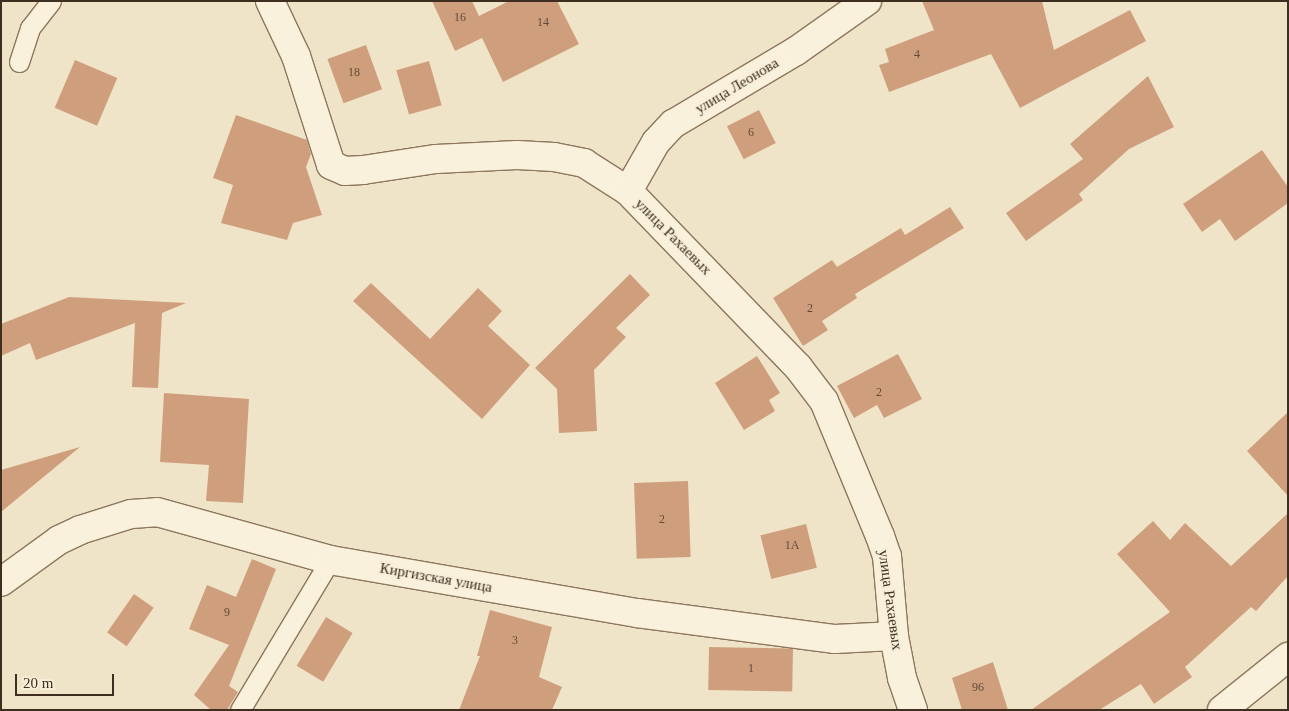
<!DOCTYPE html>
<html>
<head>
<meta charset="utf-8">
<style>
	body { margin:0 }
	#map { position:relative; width:1289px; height:711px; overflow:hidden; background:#f0e4c8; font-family:"Times New Roman",serif }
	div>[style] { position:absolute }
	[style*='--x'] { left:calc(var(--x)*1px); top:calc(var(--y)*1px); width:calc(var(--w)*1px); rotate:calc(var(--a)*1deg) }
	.building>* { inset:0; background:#cf9f7d; transform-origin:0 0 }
	.roads { filter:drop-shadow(1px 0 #8d765c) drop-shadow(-1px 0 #8d765c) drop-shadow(0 1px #8d765c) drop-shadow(0 -1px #8d765c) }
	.lane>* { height:19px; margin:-9.5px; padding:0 9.5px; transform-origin:9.5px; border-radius:9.5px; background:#faf1dc }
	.street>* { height:28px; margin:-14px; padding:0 14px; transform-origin:14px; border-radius:14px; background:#faf1dc }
	.secondary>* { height:28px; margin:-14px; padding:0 14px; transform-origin:14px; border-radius:14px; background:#faf1dc }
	span { translate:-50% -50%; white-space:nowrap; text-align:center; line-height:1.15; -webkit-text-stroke:4px #f7eed8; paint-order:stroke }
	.number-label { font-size:12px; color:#624a37 }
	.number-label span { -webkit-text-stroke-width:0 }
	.street-label { font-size:15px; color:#3d2e20 }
	.frame { position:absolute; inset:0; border:2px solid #3d2e20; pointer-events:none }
	.scale { position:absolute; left:15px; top:674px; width:99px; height:22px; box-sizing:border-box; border:2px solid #3d2e20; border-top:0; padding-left:6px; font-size:15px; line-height:18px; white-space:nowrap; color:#3d2e20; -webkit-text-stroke:4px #f7eed8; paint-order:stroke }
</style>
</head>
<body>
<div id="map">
	<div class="building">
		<i style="clip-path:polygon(432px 1px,472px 1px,479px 16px,509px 1px,557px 1px,579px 44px,503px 82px,482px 38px,455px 51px)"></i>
		<i style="clip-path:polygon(922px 1px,1042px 1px,1054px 50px,1130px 10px,1146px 41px,1020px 108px,991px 54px,889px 92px,879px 65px,889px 62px,885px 49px,934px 30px)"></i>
		<i style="left:366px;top:45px;width:47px;height:41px;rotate:70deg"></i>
		<i style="left:75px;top:60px;width:46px;height:52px;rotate:23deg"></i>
		<i style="left:429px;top:61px;width:46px;height:34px;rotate:74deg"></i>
		<i style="clip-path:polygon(1148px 76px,1174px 127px,1129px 149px,1079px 194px,1083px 200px,1026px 241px,1006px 213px,1083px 159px,1070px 144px)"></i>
		<i style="left:759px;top:110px;width:37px;height:36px;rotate:63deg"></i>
		<i style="clip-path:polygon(236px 115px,307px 140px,311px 154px,306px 167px,322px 215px,293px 223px,287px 240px,221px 223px,233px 185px,213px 178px)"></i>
		<i style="clip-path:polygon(1262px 150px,1288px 187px,1288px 203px,1235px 241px,1220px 219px,1202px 232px,1183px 204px)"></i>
		<i style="clip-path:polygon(950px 207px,964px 228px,855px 294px,857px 298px,822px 321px,828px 330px,803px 346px,773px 298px,832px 260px,837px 267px,901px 228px,905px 235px)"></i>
		<i style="clip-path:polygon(630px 274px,650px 295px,616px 328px,626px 337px,594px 370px,597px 431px,559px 433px,557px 389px,535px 368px)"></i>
		<i style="clip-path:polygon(371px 283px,430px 339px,478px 288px,502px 311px,488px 326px,530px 365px,482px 419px,353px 301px)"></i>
		<i style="clip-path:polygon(69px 297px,186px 303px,162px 313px,158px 388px,132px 387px,135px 323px,36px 360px,30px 343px,1px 356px,1px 324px)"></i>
		<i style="clip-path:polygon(898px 354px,922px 399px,884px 418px,877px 405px,854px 418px,837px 386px)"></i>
		<i style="clip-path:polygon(757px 356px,780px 393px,769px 400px,775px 411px,744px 430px,715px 383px)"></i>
		<i style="clip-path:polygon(164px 393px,249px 399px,243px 503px,206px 501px,209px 465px,160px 462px)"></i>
		<i style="clip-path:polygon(1288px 412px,1288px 496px,1247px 451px)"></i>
		<i style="clip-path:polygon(80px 447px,1px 512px,1px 470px)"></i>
		<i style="left:688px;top:481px;width:76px;height:54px;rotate:88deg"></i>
		<i style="clip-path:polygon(1288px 513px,1288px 576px,1256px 611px,1251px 607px,1185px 667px,1192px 677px,1154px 704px,1141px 684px,1099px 710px,1031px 710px,1170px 612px,1117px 554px,1153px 521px,1170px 540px,1185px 523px,1231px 566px)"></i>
		<i style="left:806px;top:524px;width:45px;height:47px;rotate:76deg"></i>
		<i style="clip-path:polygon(252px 559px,276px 569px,229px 686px,238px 692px,227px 710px,211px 710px,194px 695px,229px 645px,189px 629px,207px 585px,236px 597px)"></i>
		<i style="left:134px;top:594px;width:24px;height:47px;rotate:35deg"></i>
		<i style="clip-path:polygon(490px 610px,552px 627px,539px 677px,562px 687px,552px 710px,459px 710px,480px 656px,477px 656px)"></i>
		<i style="left:326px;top:617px;width:31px;height:57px;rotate:31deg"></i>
		<i style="left:709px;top:647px;width:84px;height:43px;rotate:1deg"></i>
		<i style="clip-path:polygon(993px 662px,1008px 710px,962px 710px,952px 678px)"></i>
	</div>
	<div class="roads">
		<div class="lane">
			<i style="--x:19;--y:62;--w:36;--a:-72"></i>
			<i style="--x:30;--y:28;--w:34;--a:-52"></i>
			<i style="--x:240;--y:710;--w:175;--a:-59"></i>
		</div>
		<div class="street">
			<i style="--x:270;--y:1;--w:61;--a:64.7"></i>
			<i style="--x:296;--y:56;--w:114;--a:72.2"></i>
			<i style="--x:331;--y:165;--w:15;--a:23"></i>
			<i style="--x:345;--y:171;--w:18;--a:-3"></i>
			<i style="--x:363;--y:170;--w:74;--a:-8.6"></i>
			<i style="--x:436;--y:159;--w:81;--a:-2.8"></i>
			<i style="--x:517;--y:155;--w:37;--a:3"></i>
			<i style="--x:554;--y:157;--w:31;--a:11"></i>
			<i style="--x:584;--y:163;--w:52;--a:32.5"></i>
			<i style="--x:628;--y:191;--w:245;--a:46"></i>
			<i style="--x:798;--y:367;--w:43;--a:52.6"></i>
			<i style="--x:824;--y:401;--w:146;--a:67.5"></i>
			<i style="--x:880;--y:536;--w:21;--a:71"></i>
			<i style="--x:887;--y:556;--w:80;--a:85"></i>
			<i style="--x:894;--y:636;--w:43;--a:79.2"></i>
			<i style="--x:902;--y:678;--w:34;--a:71"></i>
			<i style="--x:628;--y:191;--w:56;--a:-60.3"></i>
			<i style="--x:656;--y:142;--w:25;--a:-47"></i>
			<i style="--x:673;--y:124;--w:143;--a:-30.7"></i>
			<i style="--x:796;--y:51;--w:87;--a:-35.2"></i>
			<i style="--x:1;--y:582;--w:72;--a:-35.9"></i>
			<i style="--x:59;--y:540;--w:23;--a:-25"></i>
			<i style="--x:80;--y:530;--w:53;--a:-17.4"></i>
			<i style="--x:131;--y:514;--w:26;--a:-4"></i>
			<i style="--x:157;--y:512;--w:180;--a:15.5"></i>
			<i style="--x:330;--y:560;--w:312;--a:9.8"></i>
			<i style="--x:637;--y:613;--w:200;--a:7.5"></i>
			<i style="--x:835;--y:639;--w:59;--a:-2.9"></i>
		</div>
		<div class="secondary">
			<i style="--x:1222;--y:710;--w:85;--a:-38.8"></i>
		</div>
	</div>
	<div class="number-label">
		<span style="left:460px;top:18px">16</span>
		<span style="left:543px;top:23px">14</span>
		<span style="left:917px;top:55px">4</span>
		<span style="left:354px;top:73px">18</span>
		<span style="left:751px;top:133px">6</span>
		<span style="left:810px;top:309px">2</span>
		<span style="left:879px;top:393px">2</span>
		<span style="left:662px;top:520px">2</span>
		<span style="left:792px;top:546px">1А</span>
		<span style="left:227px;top:613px">9</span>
		<span style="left:515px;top:641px">3</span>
		<span style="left:751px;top:669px">1</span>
		<span style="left:978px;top:688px">96</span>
	</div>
	<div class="street-label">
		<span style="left:737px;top:86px;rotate:-31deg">улица Леонова</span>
		<span style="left:673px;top:237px;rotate:45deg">улица Рахаевых</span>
		<span style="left:436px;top:578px;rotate:10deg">Киргизская улица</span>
		<span style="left:890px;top:600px;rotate:82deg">улица Рахаевых</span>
	</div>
	<div class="frame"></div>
	<div class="scale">20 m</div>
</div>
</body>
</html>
